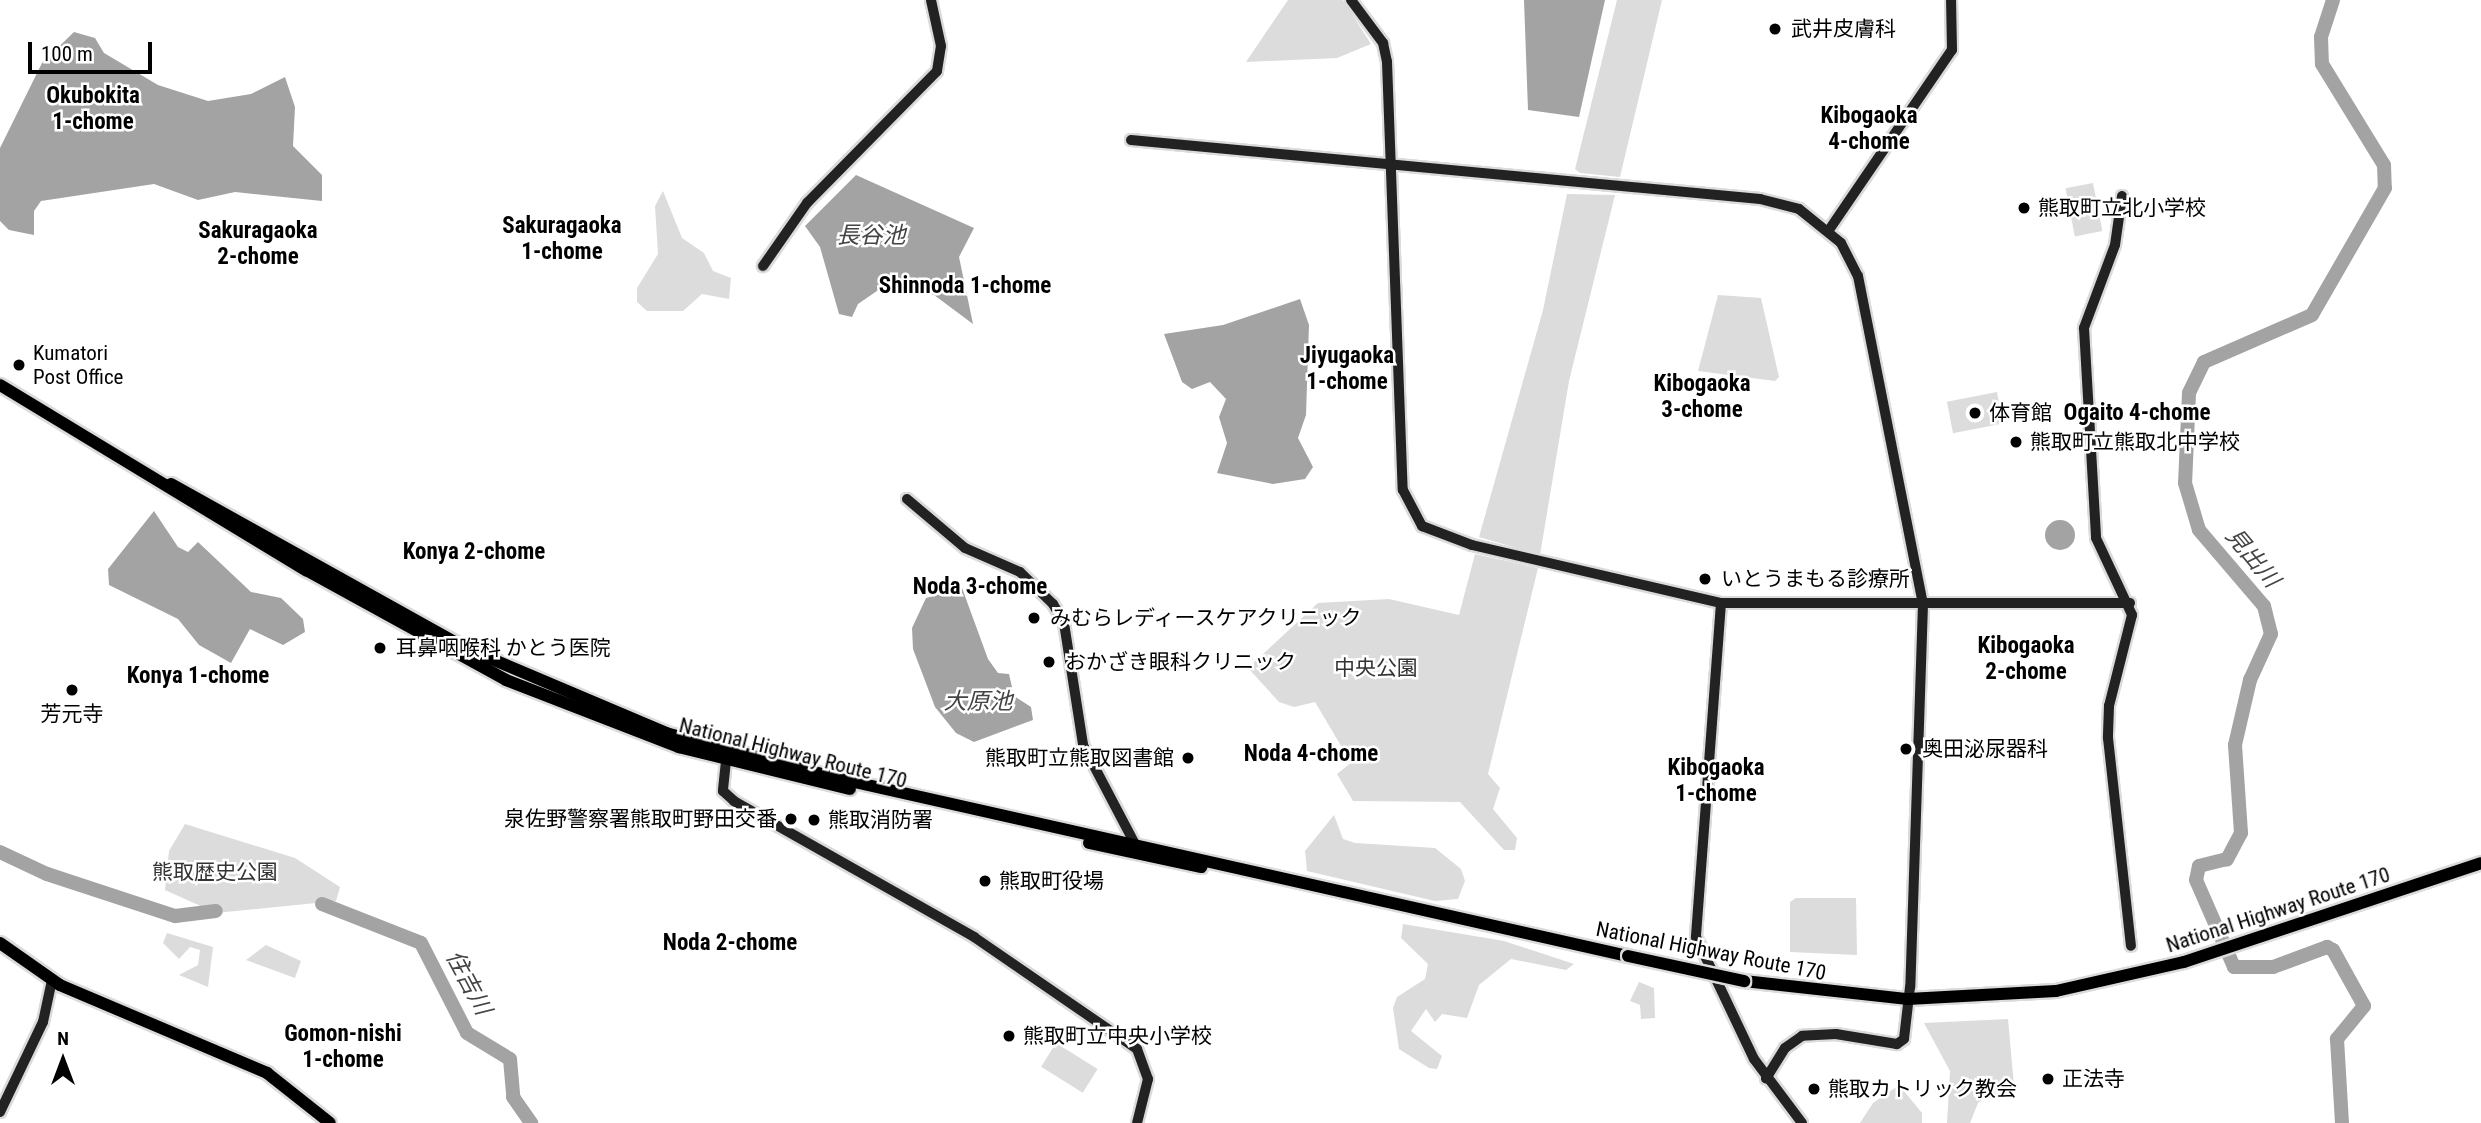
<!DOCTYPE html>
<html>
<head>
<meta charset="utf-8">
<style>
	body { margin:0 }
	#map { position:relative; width:2481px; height:1123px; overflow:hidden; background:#fff; font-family:"Roboto Condensed","Noto Sans JP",sans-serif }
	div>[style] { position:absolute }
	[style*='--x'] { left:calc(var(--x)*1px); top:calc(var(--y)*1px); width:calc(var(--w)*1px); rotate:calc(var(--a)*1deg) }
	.green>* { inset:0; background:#dcdcdc; transform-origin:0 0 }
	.water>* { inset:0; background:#a3a3a3 }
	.round { border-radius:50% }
	.river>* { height:14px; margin:-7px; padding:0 7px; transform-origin:7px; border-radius:7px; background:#a3a3a3 }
	.roads { filter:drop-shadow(2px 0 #dbdbdb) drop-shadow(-2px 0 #dbdbdb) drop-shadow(0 2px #dbdbdb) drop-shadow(0 -2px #dbdbdb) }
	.secondary>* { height:10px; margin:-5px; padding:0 5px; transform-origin:5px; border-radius:5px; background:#222 }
	.highway>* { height:12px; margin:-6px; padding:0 6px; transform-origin:6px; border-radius:6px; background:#000 }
	.bridges { filter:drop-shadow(2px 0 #dbdbdb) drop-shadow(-2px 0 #dbdbdb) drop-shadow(0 2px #dbdbdb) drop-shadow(0 -2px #dbdbdb) }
	.highway-bridge>* { height:12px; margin:-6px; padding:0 6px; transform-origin:6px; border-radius:6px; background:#000 }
	.dots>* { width:19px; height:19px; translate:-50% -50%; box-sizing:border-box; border:4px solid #fff; border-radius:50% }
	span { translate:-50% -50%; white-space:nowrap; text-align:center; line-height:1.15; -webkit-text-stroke:5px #fff; paint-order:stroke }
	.poi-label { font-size:21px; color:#000 }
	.left { translate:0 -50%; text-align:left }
	.right { translate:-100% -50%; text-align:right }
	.park-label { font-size:21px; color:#333 }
	.street-label { font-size:21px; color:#000 }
	.neighbourhood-label { font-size:23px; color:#000; font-weight:700 }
	.water-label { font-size:23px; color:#444; font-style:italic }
	.north { position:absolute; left:28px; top:1025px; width:70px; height:70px; -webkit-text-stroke:5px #fff; paint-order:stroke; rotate:0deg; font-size:19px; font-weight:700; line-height:28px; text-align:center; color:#000 }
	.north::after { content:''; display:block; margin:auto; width:24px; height:32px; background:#000; clip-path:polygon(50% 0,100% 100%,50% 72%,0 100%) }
	.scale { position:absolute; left:28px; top:42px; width:124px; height:32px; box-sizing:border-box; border:4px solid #000; border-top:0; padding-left:9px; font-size:21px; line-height:24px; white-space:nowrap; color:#000; -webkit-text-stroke:5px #fff; paint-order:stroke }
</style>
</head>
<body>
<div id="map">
	<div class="green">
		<i style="clip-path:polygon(1288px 0,1343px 0,1371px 44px,1337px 58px,1246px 62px)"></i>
		<i style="clip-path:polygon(1617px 0,1662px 0,1620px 177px,1580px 173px,1575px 169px)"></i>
		<i style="left:2093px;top:183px;width:49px;height:28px;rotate:79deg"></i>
		<i style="clip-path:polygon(663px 191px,682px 238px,704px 253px,713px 271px,731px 278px,729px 299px,702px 294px,683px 311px,647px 311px,637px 302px,637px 288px,658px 254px,655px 206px)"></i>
		<i style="clip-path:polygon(1567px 194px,1615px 195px,1569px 381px,1540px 555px,1479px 537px,1543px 310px)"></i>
		<i style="clip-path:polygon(1718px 295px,1761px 298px,1779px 377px,1775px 381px,1698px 371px)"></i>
		<i style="left:1997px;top:392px;width:32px;height:51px;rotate:79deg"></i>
		<i style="clip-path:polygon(1475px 554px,1538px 568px,1488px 774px,1500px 788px,1493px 809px,1517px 838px,1515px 850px,1504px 850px,1460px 802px,1353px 801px,1337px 774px,1357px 758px,1350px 761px,1315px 702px,1294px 707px,1279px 702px,1248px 668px,1318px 603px,1389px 599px,1459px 615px)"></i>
		<i style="clip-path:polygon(1334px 815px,1343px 839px,1355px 843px,1435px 848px,1461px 869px,1465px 881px,1458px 899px,1435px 901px,1307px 871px,1305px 851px)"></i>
		<i style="clip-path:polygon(185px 824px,295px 858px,340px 887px,336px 901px,216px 913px,165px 890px,169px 851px)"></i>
		<i style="clip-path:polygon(1796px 898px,1856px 898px,1857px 955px,1790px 952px,1790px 902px)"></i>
		<i style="clip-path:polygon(1403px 924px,1504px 941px,1574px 964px,1566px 970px,1511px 959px,1479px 985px,1467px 1018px,1442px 1014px,1435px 1022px,1426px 1009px,1411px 1031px,1442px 1056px,1437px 1069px,1429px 1068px,1399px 1049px,1393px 1008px,1397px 997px,1425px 979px,1428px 964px,1401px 938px)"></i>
		<i style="clip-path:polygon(167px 933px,213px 947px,208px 987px,179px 975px,198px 965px,200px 950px,190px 947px,179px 959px,163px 943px)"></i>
		<i style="clip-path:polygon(266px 945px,301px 961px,295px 978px,246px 960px)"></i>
		<i style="clip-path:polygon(1639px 982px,1654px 988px,1655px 1018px,1641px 1019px,1640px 1005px,1630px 1001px)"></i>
		<i style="clip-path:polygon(2008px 1019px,2015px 1096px,1992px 1093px,1978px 1103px,1970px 1123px,1947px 1123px,1950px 1071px,1924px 1023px)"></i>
		<i style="left:1056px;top:1043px;width:49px;height:28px;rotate:32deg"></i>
		<i style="clip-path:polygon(1899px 1085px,1922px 1113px,1922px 1123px,1860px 1123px,1873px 1103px)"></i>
	</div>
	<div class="water">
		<i style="clip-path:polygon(1524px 0,1605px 0,1579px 117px,1528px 110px)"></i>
		<i style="clip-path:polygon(74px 32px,95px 38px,104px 53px,158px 85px,208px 101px,251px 94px,285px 77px,295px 107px,293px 146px,322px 175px,322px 201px,235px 192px,198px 200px,154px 184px,41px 201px,34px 211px,34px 235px,9px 230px,0 221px,0 148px,42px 63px)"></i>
		<i style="clip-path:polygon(856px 175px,974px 228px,959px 257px,973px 324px,934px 295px,908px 294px,890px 282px,858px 304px,852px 317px,839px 314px,820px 247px,805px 226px)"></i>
		<i style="clip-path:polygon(1300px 299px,1309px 325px,1306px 415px,1298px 438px,1313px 467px,1305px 479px,1273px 484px,1217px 473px,1227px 443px,1219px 417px,1226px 399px,1210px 382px,1192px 389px,1182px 382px,1164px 334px,1223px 325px)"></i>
		<i style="clip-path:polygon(154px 511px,178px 547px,188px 552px,198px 542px,251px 592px,281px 598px,303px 619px,305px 632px,283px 645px,250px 629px,231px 663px,199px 645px,178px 619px,109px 585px,108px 569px)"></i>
		<i class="round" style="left:2045px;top:520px;width:30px;height:30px"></i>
		<i style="clip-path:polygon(962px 588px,988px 659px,998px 673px,1009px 674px,1014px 696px,1031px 707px,1033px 720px,974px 742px,956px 733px,935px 707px,913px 649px,912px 628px,926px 598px)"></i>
	</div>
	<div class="river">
		<i style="--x:2333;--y:0;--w:39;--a:108"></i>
		<i style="--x:2321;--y:37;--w:27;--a:88"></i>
		<i style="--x:2322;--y:64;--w:119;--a:58.5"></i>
		<i style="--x:2384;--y:165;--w:23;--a:88"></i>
		<i style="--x:2385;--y:188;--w:146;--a:119.9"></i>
		<i style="--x:2312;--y:315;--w:118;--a:156.5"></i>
		<i style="--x:2204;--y:362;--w:34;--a:116"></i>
		<i style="--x:2189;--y:393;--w:90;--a:92.5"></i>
		<i style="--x:2185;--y:483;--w:49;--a:73.4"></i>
		<i style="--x:2199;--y:530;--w:100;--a:49.5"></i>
		<i style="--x:2264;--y:606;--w:29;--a:76"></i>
		<i style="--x:2271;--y:634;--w:51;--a:114.5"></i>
		<i style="--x:2250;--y:680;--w:67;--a:103"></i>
		<i style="--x:2235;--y:745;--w:88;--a:86.1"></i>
		<i style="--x:2241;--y:833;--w:30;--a:118"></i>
		<i style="--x:2227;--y:859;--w:29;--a:166"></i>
		<i style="--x:2199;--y:866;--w:14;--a:102"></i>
		<i style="--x:2196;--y:880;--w:95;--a:66.4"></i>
		<i style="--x:2234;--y:967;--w:39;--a:0"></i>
		<i style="--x:2273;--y:967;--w:58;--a:-20.3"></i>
		<i style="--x:2327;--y:947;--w:7;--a:27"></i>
		<i style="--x:2333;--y:950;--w:64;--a:61"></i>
		<i style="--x:2364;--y:1006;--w:43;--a:129.3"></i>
		<i style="--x:2337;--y:1039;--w:84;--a:86.6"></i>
		<i style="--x:0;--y:852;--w:52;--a:25.1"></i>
		<i style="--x:47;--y:874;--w:135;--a:18.2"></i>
		<i style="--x:175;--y:916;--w:41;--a:-7"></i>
		<i style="--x:322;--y:904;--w:106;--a:21.5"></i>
		<i style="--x:421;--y:943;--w:101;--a:62.9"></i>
		<i style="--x:467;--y:1033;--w:50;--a:31.2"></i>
		<i style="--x:510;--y:1059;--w:38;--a:85"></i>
		<i style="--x:513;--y:1097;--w:32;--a:55"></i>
	</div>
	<div class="roads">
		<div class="secondary">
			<i style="--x:1351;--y:0;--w:54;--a:53.3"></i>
			<i style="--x:1383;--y:43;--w:19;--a:78"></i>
			<i style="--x:1387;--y:62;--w:428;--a:87.9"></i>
			<i style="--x:1403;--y:490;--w:41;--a:62.2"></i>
			<i style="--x:1422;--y:526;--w:53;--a:20.8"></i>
			<i style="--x:1472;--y:545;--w:256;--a:13.1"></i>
			<i style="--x:1721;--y:603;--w:409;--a:0"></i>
			<i style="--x:1131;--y:140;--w:632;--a:5.36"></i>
			<i style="--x:1760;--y:199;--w:40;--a:14.4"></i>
			<i style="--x:1799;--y:209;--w:54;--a:39"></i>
			<i style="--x:1841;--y:243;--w:37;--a:63"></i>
			<i style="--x:1858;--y:276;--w:334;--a:78.8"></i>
			<i style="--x:1923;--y:604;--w:383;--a:91.9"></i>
			<i style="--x:1910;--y:987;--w:52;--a:96.6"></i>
			<i style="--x:1904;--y:1039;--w:9;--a:144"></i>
			<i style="--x:1897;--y:1044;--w:62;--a:-170.7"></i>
			<i style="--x:1836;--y:1034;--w:34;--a:177"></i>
			<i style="--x:1802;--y:1036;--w:21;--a:145"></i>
			<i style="--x:1785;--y:1048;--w:36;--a:122"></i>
			<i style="--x:2122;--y:196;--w:49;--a:98.1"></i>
			<i style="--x:2115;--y:245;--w:89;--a:110.5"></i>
			<i style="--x:2084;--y:328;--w:210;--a:86.7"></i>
			<i style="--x:2096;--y:538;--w:85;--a:64.9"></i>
			<i style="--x:2132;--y:615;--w:94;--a:104.2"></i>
			<i style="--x:2109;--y:706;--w:32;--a:92"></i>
			<i style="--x:2108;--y:738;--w:209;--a:83.7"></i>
			<i style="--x:1829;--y:230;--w:218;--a:-55.7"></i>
			<i style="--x:1952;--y:50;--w:50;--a:-91.1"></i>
			<i style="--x:763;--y:266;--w:77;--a:-55.1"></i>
			<i style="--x:807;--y:203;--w:185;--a:-45.4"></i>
			<i style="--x:937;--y:71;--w:25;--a:-81"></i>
			<i style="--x:941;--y:46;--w:47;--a:-102.3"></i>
			<i style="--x:907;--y:499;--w:76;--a:40.2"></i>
			<i style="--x:965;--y:548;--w:60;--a:23.6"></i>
			<i style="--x:1020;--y:572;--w:46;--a:44.1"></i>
			<i style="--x:1053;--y:604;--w:22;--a:60"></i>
			<i style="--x:1064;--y:623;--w:123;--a:81.1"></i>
			<i style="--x:1083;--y:745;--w:116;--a:62.3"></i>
			<i style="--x:1721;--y:603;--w:335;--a:94.3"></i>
			<i style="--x:1696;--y:937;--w:135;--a:64.6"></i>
			<i style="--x:1754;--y:1059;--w:80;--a:53.1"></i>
			<i style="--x:726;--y:761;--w:30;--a:96"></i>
			<i style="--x:723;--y:791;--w:15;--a:42"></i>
			<i style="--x:734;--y:801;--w:276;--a:29.5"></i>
			<i style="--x:974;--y:937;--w:198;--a:34.5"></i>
			<i style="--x:1137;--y:1049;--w:32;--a:70"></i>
			<i style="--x:1148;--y:1079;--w:45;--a:104"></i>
			<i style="--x:0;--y:1112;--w:100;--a:-64.5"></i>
			<i style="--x:43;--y:1022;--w:43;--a:-77.9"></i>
		</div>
		<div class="highway">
			<i style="--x:0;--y:385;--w:358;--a:31.2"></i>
			<i style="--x:306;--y:570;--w:228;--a:28.8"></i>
			<i style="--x:506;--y:680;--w:186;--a:21.2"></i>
			<i style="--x:679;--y:747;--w:176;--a:13.8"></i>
			<i style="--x:171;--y:484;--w:338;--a:29.1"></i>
			<i style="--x:466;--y:648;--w:217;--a:23"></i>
			<i style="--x:666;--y:733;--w:181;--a:14.7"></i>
			<i style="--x:841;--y:779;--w:807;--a:12.68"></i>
			<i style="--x:1089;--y:843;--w:115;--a:12.1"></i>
			<i style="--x:0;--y:943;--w:73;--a:35"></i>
			<i style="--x:60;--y:985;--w:225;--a:23"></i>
			<i style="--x:267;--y:1073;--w:80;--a:38.4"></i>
			<i style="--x:1744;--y:981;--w:165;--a:6.3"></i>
			<i style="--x:1908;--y:999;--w:148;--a:-3.1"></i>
			<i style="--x:2056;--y:991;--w:131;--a:-12.8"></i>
			<i style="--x:2184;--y:962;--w:313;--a:-18.4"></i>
		</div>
	</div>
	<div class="bridges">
		<div class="highway-bridge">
			<i style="--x:1628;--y:956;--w:119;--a:12.2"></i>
		</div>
	</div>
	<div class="dots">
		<i style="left:1775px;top:29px;background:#000"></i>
		<i style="left:2024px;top:208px;background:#000"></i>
		<i style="left:19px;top:365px;background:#000"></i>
		<i style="left:1975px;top:413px;background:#000"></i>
		<i style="left:2016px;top:442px;background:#000"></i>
		<i style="left:1705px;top:579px;background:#000"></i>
		<i style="left:1034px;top:618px;background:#000"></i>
		<i style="left:380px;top:648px;background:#000"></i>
		<i style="left:1049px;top:662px;background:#000"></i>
		<i style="left:72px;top:690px;background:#000"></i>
		<i style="left:1906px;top:749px;background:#000"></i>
		<i style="left:1188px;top:758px;background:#000"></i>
		<i style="left:791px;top:819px;background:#000"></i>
		<i style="left:814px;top:820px;background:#000"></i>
		<i style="left:985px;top:881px;background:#000"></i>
		<i style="left:1009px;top:1036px;background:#000"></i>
		<i style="left:2048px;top:1079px;background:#000"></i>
		<i style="left:1814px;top:1089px;background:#000"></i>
	</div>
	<div class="poi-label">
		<span class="left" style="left:1791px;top:29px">武井皮膚科</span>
		<span class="left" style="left:2038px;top:208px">熊取町立北小学校</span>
		<span class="left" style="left:33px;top:365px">Kumatori<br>Post Office</span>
		<span class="left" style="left:1989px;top:413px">体育館</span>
		<span class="left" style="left:2030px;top:442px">熊取町立熊取北中学校</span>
		<span class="left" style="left:1721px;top:579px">いとうまもる診療所</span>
		<span class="left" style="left:1050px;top:618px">みむらレディースケアクリニック</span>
		<span class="left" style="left:396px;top:648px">耳鼻咽喉科 かとう医院</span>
		<span class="left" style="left:1065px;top:662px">おかざき眼科クリニック</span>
		<span style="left:72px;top:714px">芳元寺</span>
		<span class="left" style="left:1922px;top:749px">奥田泌尿器科</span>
		<span class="right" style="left:1174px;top:758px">熊取町立熊取図書館</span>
		<span class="right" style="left:777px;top:819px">泉佐野警察署熊取町野田交番</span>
		<span class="left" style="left:828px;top:820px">熊取消防署</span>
		<span class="left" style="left:999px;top:881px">熊取町役場</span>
		<span class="left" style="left:1023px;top:1036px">熊取町立中央小学校</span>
		<span class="left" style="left:2062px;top:1079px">正法寺</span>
		<span class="left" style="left:1828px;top:1089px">熊取カトリック教会</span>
	</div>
	<div class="park-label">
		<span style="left:1376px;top:668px">中央公園</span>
		<span style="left:215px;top:872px">熊取歴史公園</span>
	</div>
	<div class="street-label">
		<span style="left:793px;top:753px;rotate:14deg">National Highway Route 170</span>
		<span style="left:2278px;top:910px;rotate:-18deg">National Highway Route 170</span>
		<span style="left:1711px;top:951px;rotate:11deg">National Highway Route 170</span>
	</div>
	<div class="neighbourhood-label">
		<span style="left:93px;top:109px">Okubokita<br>1-chome</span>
		<span style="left:1869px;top:129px">Kibogaoka<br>4-chome</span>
		<span style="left:562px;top:239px">Sakuragaoka<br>1-chome</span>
		<span style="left:258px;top:244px">Sakuragaoka<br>2-chome</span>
		<span style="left:965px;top:286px">Shinnoda 1-chome</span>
		<span style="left:1347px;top:369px">Jiyugaoka<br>1-chome</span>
		<span style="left:1702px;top:397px">Kibogaoka<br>3-chome</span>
		<span style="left:2137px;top:413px">Ogaito 4-chome</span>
		<span style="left:474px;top:552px">Konya 2-chome</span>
		<span style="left:980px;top:587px">Noda 3-chome</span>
		<span style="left:2026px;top:659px">Kibogaoka<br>2-chome</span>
		<span style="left:198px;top:676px">Konya 1-chome</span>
		<span style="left:1311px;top:754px">Noda 4-chome</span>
		<span style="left:1716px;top:781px">Kibogaoka<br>1-chome</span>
		<span style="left:730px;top:943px">Noda 2-chome</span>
		<span style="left:343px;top:1047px">Gomon-nishi<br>1-chome</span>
	</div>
	<div class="water-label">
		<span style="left:871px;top:236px">長谷池</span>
		<span style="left:2252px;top:558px;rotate:50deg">見出川</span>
		<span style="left:978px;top:702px">大原池</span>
		<span style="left:468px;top:983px;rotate:62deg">住吉川</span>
	</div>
	<div class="north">N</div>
	<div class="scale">100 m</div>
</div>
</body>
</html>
